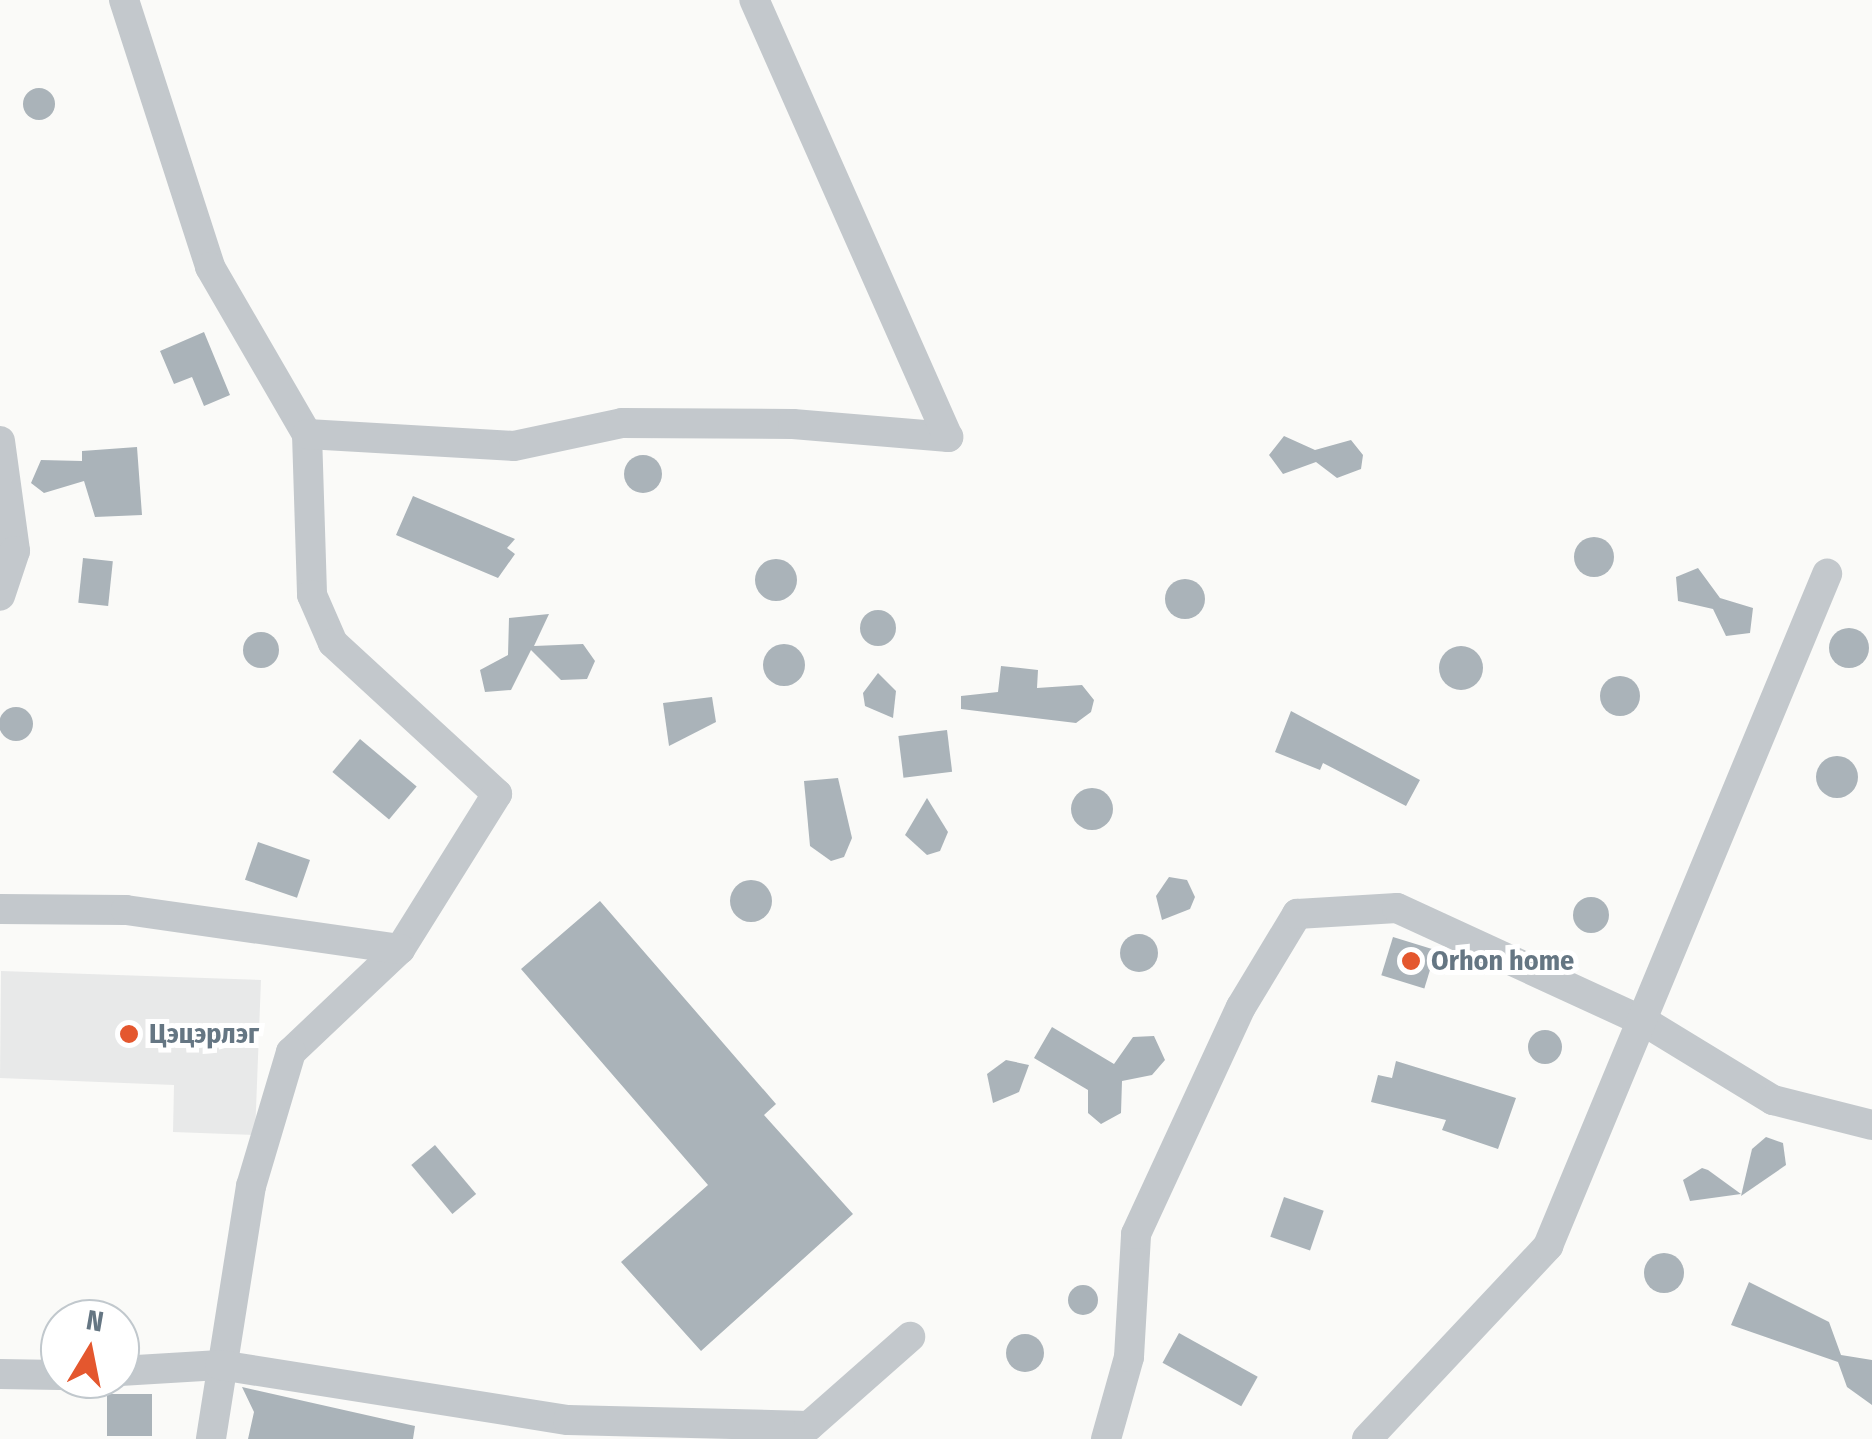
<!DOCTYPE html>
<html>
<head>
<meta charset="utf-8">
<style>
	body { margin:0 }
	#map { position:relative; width:1872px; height:1439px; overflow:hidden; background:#fafaf8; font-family:"Fira Sans Condensed",sans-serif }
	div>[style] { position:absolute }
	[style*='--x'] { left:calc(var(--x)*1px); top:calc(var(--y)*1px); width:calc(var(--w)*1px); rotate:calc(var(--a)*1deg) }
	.built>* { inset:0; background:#e8e9e9 }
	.building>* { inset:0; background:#aab3b9; transform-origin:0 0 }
	.round { border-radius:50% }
	.street>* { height:30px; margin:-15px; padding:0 15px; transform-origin:15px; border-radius:15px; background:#c3c8cc }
	.dots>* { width:28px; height:28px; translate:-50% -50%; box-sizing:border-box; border:5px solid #fff; border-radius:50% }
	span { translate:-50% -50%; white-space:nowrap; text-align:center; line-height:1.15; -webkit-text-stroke:10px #fff; paint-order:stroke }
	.poi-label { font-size:28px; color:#657683; font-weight:700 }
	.left { translate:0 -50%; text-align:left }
	.north { position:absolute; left:40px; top:1299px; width:100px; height:100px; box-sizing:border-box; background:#fff; border:2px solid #c1c8cd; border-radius:50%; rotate:10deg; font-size:28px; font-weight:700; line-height:40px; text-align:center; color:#657683 }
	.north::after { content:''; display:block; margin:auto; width:35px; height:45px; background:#e4572e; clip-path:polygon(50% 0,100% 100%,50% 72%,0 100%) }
</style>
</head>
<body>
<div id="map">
	<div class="built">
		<i style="clip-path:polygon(1px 971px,261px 980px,255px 1135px,173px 1132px,174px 1085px,0 1078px)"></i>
	</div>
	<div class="building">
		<i class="round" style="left:23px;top:88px;width:32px;height:32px"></i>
		<i style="clip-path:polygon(204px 332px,230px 395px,204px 406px,192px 377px,174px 384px,160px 351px)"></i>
		<i style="clip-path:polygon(1284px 436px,1315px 450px,1351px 440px,1363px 455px,1361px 469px,1337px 478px,1316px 462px,1283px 474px,1269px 455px)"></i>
		<i style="clip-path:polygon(137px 447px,142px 515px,95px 517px,84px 481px,44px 493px,31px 483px,41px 460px,82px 461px,82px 451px)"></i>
		<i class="round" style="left:624px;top:455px;width:38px;height:38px"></i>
		<i style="clip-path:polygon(413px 496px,515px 539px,507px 548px,515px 554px,498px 578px,396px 535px)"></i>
		<i class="round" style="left:1574px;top:537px;width:40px;height:40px"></i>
		<i style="left:83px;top:558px;width:30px;height:45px;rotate:6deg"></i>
		<i class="round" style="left:755px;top:559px;width:42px;height:42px"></i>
		<i style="clip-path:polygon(1698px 568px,1720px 598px,1753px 608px,1750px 633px,1726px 636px,1713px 609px,1678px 601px,1676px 577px)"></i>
		<i class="round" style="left:1165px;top:579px;width:40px;height:40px"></i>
		<i class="round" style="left:860px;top:610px;width:36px;height:36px"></i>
		<i style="clip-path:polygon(549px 614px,534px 646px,583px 644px,595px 661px,587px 679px,561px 680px,531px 650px,511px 690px,485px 692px,480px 670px,508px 655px,509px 618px)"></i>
		<i class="round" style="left:1829px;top:628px;width:40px;height:40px"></i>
		<i class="round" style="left:243px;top:632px;width:36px;height:36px"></i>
		<i class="round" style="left:763px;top:644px;width:42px;height:42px"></i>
		<i class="round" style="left:1439px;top:646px;width:44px;height:44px"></i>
		<i style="clip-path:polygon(1001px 666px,1038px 670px,1037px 688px,1082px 685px,1094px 700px,1091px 712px,1076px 723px,961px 709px,961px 696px,998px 692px)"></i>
		<i style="clip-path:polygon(878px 673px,896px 691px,893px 718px,865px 706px,863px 693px)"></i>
		<i class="round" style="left:1600px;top:676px;width:40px;height:40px"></i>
		<i style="clip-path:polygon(712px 697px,716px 722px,669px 746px,663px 703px)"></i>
		<i class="round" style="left:-1px;top:707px;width:34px;height:34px"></i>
		<i style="clip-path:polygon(1291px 711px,1420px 780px,1406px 806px,1323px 763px,1320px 770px,1275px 752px)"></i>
		<i style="left:947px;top:730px;width:42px;height:49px;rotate:83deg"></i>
		<i style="left:360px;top:739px;width:74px;height:43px;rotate:40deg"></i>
		<i class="round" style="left:1816px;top:756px;width:42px;height:42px"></i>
		<i style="clip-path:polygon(838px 778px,852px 838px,844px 857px,831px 861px,810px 846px,804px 781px)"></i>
		<i class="round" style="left:1071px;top:788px;width:42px;height:42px"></i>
		<i style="clip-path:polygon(927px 798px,948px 832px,940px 851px,927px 855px,905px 835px)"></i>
		<i style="left:258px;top:842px;width:55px;height:40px;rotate:19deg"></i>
		<i style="clip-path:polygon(1169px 877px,1187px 880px,1195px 897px,1190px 909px,1162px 920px,1156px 896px)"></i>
		<i class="round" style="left:730px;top:880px;width:42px;height:42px"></i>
		<i class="round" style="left:1573px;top:897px;width:36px;height:36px"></i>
		<i style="clip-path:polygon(600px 901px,776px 1104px,764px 1115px,853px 1214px,701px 1351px,621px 1262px,708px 1185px,521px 969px)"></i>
		<i class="round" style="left:1120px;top:934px;width:38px;height:38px"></i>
		<i style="left:1393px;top:937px;width:45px;height:40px;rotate:17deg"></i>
		<i style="clip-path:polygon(1052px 1027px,1114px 1064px,1133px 1037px,1154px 1036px,1165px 1060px,1152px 1075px,1122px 1081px,1121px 1113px,1101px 1124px,1088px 1113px,1088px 1090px,1034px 1058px)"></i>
		<i class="round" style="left:1528px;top:1030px;width:34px;height:34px"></i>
		<i style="clip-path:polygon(1006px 1060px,1029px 1065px,1019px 1092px,993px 1103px,987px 1074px)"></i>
		<i style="clip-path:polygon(1396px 1061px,1516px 1098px,1498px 1149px,1442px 1130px,1446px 1120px,1371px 1102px,1378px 1075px,1392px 1078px)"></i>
		<i style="clip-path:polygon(1766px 1137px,1783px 1143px,1786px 1165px,1741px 1196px,1752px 1149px)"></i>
		<i style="left:435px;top:1145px;width:64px;height:31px;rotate:50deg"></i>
		<i style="clip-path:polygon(1702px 1168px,1708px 1170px,1741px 1194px,1690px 1201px,1683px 1180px)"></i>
		<i style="left:1284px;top:1197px;width:42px;height:42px;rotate:19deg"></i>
		<i class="round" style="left:1644px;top:1253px;width:40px;height:40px"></i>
		<i style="clip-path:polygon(1749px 1282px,1829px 1322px,1841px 1355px,1872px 1360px,1872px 1405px,1847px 1387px,1838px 1362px,1731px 1325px)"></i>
		<i class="round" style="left:1068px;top:1285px;width:30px;height:30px"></i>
		<i style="left:1179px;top:1333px;width:90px;height:34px;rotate:29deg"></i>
		<i class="round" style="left:1006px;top:1334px;width:38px;height:38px"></i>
		<i style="clip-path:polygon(242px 1387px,415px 1426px,413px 1439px,248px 1439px,254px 1412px)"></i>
		<i style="left:107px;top:1394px;width:45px;height:42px"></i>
	</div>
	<div class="street">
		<i style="--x:124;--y:0;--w:281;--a:72.1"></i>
		<i style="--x:210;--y:267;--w:193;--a:59.9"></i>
		<i style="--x:307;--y:434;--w:161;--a:88.2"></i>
		<i style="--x:312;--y:595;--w:52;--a:66.4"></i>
		<i style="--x:333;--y:643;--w:223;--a:42.6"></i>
		<i style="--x:497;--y:794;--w:183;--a:122"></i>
		<i style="--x:400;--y:949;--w:150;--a:136.6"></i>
		<i style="--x:291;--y:1052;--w:140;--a:106.6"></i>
		<i style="--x:251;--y:1186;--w:256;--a:99"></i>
		<i style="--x:307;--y:434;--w:207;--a:3.3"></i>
		<i style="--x:514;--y:446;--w:110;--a:-12"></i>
		<i style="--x:622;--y:423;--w:171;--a:0.3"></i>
		<i style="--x:793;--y:424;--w:156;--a:4.8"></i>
		<i style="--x:948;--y:437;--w:478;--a:-113.9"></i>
		<i style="--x:0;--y:441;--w:111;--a:82.2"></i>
		<i style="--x:15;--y:551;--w:47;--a:108.4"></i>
		<i style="--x:0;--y:909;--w:126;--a:0.5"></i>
		<i style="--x:126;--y:910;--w:277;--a:8.1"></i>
		<i style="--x:120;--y:1371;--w:100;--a:-3.4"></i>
		<i style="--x:220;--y:1365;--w:352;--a:9"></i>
		<i style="--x:568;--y:1420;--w:241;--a:1.4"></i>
		<i style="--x:809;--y:1426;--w:135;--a:-41.4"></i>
		<i style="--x:0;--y:1374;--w:60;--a:1"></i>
		<i style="--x:1106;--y:1439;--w:85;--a:-74.3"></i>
		<i style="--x:1129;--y:1357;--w:123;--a:-86.7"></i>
		<i style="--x:1136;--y:1234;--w:250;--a:-65.2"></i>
		<i style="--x:1241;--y:1007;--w:109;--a:-58.9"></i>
		<i style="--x:1297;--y:914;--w:100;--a:-3.4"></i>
		<i style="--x:1397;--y:908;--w:273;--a:24.7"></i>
		<i style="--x:1645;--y:1022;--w:150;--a:31.4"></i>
		<i style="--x:1773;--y:1100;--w:102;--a:14.2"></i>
		<i style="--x:1367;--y:1439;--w:265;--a:-46.8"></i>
		<i style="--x:1548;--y:1246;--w:728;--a:-67.45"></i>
	</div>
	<div class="dots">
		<i style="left:1411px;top:961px;background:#e4572e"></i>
		<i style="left:129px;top:1034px;background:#e4572e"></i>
	</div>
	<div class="poi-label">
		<span class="left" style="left:1431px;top:961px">Orhon home</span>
		<span class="left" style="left:149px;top:1034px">Цэцэрлэг</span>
	</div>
	<div class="north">N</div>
</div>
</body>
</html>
